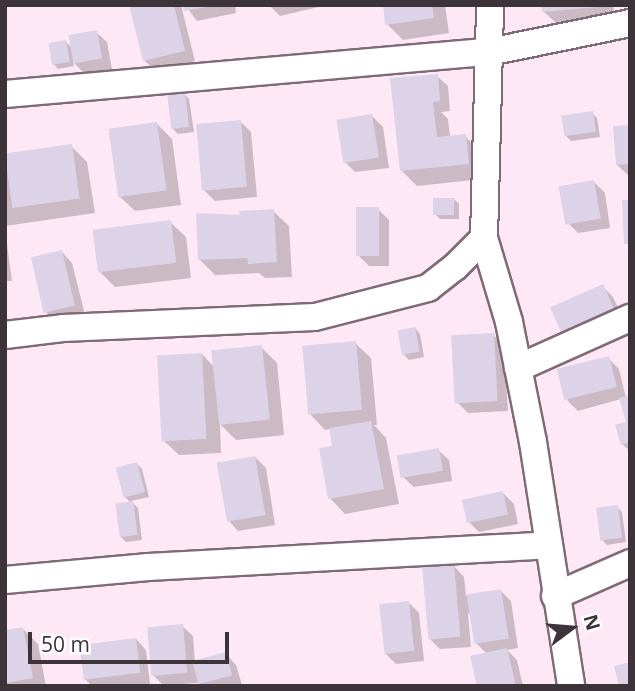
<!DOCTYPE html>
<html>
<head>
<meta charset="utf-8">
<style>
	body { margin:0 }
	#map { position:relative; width:635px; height:691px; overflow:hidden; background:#fee8f6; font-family:"Open Sans",sans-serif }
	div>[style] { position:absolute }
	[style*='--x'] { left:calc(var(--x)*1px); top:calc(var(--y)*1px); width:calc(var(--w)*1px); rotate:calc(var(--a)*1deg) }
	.shadow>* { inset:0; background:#0003 }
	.building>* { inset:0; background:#dcd3e8; transform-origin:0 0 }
	.roads { filter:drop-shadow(2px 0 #7f6b78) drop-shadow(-2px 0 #7f6b78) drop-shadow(0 2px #7f6b78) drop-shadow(0 -2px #7f6b78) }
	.minor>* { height:26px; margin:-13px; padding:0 13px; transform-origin:13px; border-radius:13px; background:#fff }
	span { translate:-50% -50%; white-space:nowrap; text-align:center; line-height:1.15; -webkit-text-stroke:5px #fff; paint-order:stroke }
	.frame { position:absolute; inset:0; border:7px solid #3c3439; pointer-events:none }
	.north { position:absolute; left:537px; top:593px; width:70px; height:70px; -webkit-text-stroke:5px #fff; paint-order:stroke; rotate:74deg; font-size:19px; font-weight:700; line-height:28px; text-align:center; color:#3c3439 }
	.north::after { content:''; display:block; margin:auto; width:24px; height:32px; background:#3c3439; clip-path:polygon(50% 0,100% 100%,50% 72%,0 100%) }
	.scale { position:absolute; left:28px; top:632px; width:201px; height:32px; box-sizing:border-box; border:4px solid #3c3439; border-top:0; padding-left:9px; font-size:21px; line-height:24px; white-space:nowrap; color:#3c3439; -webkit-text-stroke:5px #fff; paint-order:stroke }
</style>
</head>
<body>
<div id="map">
	<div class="shadow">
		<i style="clip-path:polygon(131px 5px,181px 5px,195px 61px,155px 71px,144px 60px)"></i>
		<i style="clip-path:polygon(185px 5px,235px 5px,236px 13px,197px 21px)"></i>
		<i style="clip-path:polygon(269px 5px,327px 5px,280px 16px)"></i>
		<i style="clip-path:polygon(384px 5px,445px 5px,449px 33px,403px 40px,387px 24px)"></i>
		<i style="clip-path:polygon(544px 5px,613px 5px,615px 17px,555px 22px,544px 12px)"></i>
		<i style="clip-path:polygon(96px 32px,107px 42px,112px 69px,85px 74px,73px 62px,74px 66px,58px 69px,53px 63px,66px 42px,72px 48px)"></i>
		<i style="clip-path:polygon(437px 76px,448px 86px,450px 111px,441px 112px,448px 119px,450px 137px,465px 136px,481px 152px,483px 179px,417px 186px,402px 171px)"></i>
		<i style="clip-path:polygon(184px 94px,189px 99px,194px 132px,178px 134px,173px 129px)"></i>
		<i style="clip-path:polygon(592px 113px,597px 118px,600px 137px,571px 141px,566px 136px)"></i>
		<i style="clip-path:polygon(372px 116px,383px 127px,389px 168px,355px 172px,344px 161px)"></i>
		<i style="clip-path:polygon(240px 121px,251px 132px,257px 197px,215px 201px,204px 190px)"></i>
		<i style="clip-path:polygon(157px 124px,172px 139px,181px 205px,135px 211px,119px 196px)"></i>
		<i style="clip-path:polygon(630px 127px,630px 175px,628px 175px,617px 165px)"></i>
		<i style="clip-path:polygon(71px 146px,87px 162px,95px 213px,5px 226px,5px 156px)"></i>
		<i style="clip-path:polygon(594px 182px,605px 193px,610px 228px,578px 233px,567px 222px)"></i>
		<i style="clip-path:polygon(454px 199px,459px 204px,459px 219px,440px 219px,435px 214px)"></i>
		<i style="clip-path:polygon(378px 209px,389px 220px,389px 266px,369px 266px,358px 255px)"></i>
		<i style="clip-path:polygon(273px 211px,289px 226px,292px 277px,265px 278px,259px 273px,215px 275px,200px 260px,242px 217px)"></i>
		<i style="clip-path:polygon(170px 222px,186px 237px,191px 278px,115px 287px,99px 271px)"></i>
		<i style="clip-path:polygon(5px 229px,12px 281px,5px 281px)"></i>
		<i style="clip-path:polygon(62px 252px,72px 263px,85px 315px,57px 322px,46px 312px,33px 258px)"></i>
		<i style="clip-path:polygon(603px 287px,613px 297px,624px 320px,574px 343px,563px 332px)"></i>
		<i style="clip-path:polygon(415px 328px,420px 334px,424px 357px,409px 360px,404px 355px)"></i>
		<i style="clip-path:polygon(493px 335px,504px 345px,508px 411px,468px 413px,458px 403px)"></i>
		<i style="clip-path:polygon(355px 343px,371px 358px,377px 425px,374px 425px,386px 438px,399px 504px,345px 514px,330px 498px,334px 447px,331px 429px,325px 430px,310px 414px)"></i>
		<i style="clip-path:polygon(261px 347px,277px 363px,284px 435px,236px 440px,220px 424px,221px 453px,179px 455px,163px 440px,202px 354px,214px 367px)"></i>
		<i style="clip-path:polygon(608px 358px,619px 369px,626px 398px,630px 397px,630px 451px,622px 444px,629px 423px,621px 399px,578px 411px,567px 400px)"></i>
		<i style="clip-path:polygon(438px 450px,449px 460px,452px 481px,414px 487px,403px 477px)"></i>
		<i style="clip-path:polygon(255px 457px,266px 468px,275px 525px,238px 531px,228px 520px)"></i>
		<i style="clip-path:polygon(137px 464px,142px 469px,149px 497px,131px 501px,138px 508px,142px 540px,126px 542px,121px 537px,131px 503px,125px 497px,118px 469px)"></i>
		<i style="clip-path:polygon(503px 493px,514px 504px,518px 524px,479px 532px,468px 521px)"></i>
		<i style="clip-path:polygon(617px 507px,622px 512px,626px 542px,607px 545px,602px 540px)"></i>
		<i style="clip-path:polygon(454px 566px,464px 577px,466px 596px,501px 591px,511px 601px,518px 648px,507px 650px,517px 660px,523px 686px,479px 686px,487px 654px,475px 642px,471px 613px,468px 614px,471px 647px,440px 649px,430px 639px)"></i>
		<i style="clip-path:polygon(408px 602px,419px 613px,424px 661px,396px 664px,385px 653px)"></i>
		<i style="clip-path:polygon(182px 626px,193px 636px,195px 662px,226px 654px,236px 665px,242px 685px,202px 686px,199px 683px,163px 685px,152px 674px)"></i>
		<i style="clip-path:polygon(23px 629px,38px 644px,46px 686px,5px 686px,5px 632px)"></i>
		<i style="clip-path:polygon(136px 639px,146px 650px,150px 684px,92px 686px,85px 679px)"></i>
	</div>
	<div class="building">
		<i style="clip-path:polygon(129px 5px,174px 5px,185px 51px,143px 61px)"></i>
		<i style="clip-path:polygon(183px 5px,207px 5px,207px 7px,184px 11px)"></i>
		<i style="clip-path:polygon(383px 5px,432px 5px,434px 18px,385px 25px)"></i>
		<i style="clip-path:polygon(542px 5px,599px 5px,599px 7px,542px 12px)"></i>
		<i style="left:97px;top:30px;width:29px;height:29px;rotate:80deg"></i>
		<i style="left:66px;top:40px;width:22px;height:18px;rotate:80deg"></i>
		<i style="clip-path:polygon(438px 74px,440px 101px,433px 102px,437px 137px,466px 134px,469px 164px,400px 171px,390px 78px)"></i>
		<i style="left:185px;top:92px;width:35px;height:18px;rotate:83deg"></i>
		<i style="left:593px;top:111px;width:21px;height:32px;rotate:82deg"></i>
		<i style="left:372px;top:114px;width:44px;height:36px;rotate:81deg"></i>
		<i style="left:241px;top:120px;width:67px;height:45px;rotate:85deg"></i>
		<i style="left:157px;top:122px;width:69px;height:49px;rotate:82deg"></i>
		<i style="clip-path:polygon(630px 125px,630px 164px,616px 165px,613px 126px)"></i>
		<i style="left:72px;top:144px;width:55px;height:68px;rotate:82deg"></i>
		<i style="left:594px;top:180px;width:39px;height:36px;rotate:80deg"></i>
		<i style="left:433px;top:198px;width:21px;height:17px"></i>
		<i style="clip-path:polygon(622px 200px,630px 200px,630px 244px,624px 244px)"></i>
		<i style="left:356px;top:207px;width:23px;height:49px"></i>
		<i style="clip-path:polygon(274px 209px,277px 262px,248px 264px,247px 258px,198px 260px,196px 213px,240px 215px,239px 211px)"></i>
		<i style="left:171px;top:220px;width:43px;height:79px;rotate:83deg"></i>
		<i style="left:62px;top:250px;width:57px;height:32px;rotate:77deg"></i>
		<i style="left:603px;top:284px;width:27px;height:58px;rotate:66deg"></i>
		<i style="left:415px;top:327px;width:25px;height:18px;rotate:79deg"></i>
		<i style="left:494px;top:333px;width:68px;height:43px;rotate:87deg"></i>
		<i style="left:356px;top:341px;width:69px;height:54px;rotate:85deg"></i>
		<i style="left:262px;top:345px;width:75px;height:51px;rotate:84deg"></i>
		<i style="left:202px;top:353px;width:86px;height:45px;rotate:87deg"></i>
		<i style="left:609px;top:356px;width:32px;height:54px;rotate:76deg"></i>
		<i style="clip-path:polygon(630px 395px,630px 442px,621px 445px,615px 425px,626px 422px,619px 398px)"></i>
		<i style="clip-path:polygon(371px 421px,384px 489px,328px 499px,319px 448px,332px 446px,329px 428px)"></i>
		<i style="left:439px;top:448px;width:23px;height:43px;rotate:80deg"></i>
		<i style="left:255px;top:456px;width:60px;height:39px;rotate:80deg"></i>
		<i style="left:137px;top:462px;width:31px;height:22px;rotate:75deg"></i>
		<i style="left:503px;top:491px;width:24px;height:42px;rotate:78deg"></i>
		<i style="left:133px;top:501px;width:34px;height:18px;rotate:82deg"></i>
		<i style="left:618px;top:505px;width:33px;height:22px;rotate:83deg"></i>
		<i style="left:454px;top:564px;width:73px;height:32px;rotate:85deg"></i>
		<i style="left:501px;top:589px;width:50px;height:35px;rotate:81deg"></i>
		<i style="left:409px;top:601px;width:50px;height:30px;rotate:84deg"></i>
		<i style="left:183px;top:624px;width:49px;height:36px;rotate:85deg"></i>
		<i style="clip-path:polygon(23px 627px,33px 678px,5px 683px,5px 630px)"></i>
		<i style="left:136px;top:638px;width:35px;height:57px;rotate:83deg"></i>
		<i style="clip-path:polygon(507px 648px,516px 686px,477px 686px,470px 656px)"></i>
		<i style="left:226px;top:652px;width:24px;height:35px;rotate:75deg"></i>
		<i style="clip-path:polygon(630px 662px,630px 686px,619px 686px,614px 666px)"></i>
	</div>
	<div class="roads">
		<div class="minor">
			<i style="--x:5;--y:94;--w:486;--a:-5"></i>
			<i style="--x:489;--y:52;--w:144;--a:-11.6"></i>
			<i style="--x:484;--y:238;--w:88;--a:73.4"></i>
			<i style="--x:509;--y:322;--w:122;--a:78.7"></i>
			<i style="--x:533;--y:442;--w:247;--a:81.1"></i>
			<i style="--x:5;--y:335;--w:58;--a:-6.9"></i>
			<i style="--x:63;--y:328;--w:252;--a:-2.5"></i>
			<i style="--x:315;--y:317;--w:117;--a:-14.4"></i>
			<i style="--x:428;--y:288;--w:34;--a:-38"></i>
			<i style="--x:455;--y:267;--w:41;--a:-45"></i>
			<i style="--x:484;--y:238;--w:233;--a:-88.5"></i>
			<i style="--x:518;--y:368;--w:123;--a:-24.1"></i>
			<i style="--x:5;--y:580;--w:144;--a:-5.2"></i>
			<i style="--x:148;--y:567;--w:401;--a:-3.1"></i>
			<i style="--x:555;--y:596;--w:82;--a:-23.7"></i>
		</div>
	</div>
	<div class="frame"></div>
	<div class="north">N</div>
	<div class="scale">50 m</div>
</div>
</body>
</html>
